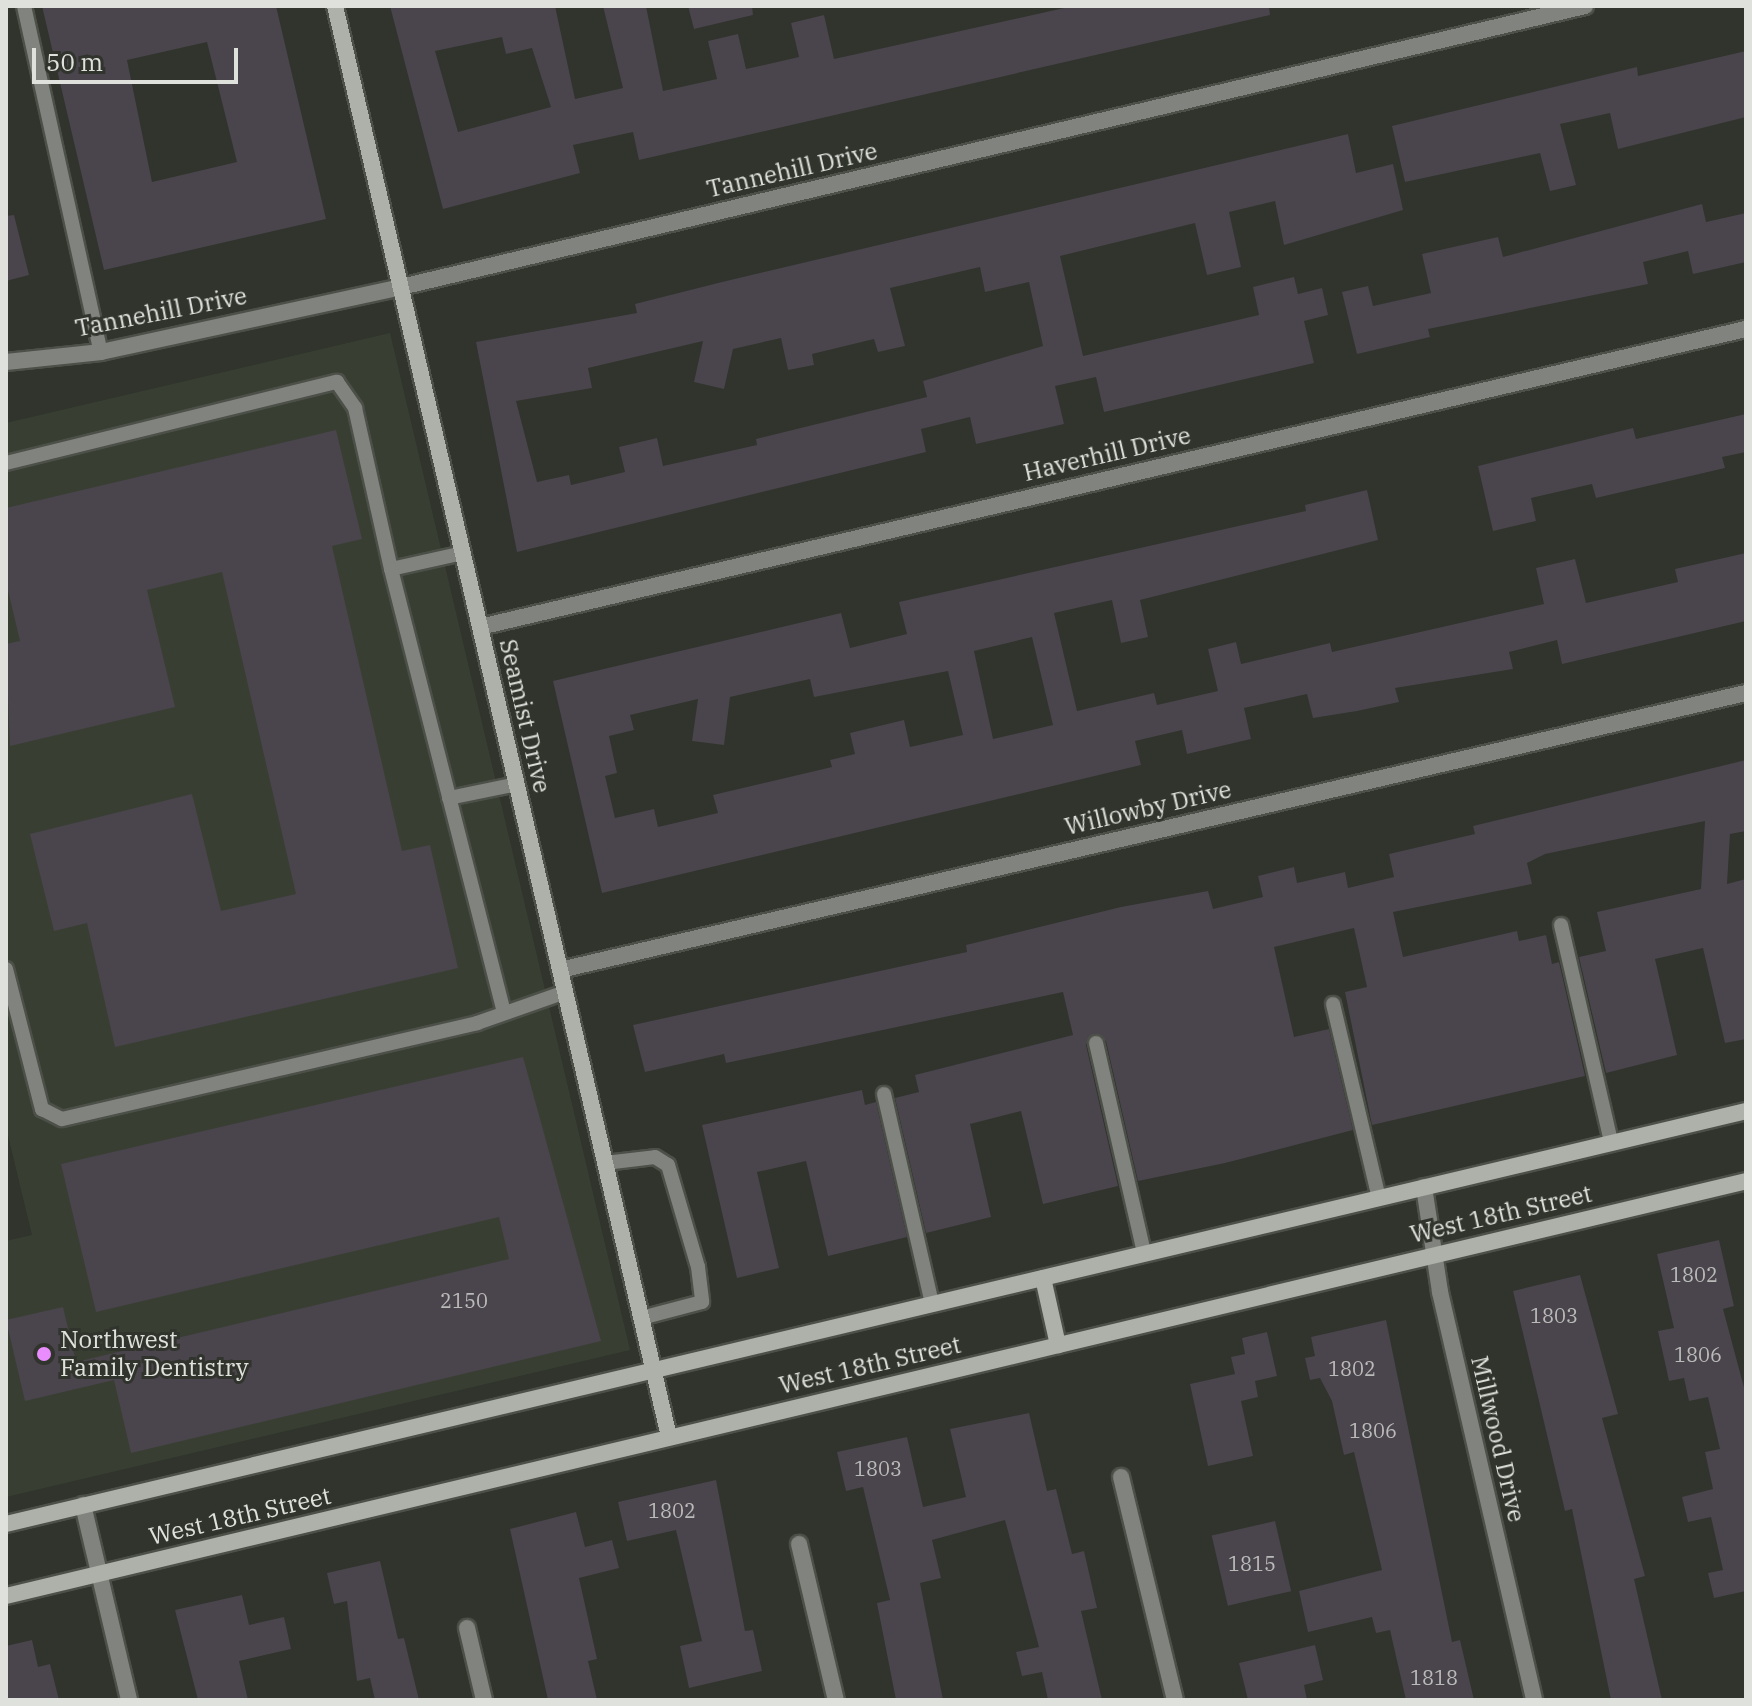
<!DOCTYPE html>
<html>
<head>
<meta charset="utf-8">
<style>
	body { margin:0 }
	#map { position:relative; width:1752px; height:1706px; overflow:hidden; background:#30342c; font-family:"IBM Plex Serif",serif }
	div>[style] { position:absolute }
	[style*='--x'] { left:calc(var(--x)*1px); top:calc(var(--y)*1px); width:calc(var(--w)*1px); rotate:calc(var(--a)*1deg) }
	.built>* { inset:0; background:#383f32 }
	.building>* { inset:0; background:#4a444c; transform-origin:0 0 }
	.roads { filter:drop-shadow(2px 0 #4c5048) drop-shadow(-2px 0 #4c5048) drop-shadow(0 2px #4c5048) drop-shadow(0 -2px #4c5048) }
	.lane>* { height:14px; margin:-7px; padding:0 7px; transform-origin:7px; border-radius:7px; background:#81837f }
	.street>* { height:16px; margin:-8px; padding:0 8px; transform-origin:8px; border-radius:8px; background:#81837f }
	.secondary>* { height:16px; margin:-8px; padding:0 8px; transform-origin:8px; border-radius:8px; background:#adb1aa }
	.dots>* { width:22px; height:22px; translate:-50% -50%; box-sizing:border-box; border:4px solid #30342c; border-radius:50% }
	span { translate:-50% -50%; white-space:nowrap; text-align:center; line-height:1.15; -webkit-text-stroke:6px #30342c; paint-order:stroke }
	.number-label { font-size:20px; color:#babab8 }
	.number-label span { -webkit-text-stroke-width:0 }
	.street-label { font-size:24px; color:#dfe1dc }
	.poi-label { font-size:24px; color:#dfe1dc }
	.left { translate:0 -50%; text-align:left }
	.frame { position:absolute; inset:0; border:8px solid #dfe1dc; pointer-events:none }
	.scale { position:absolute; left:32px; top:48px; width:206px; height:36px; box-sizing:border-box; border:4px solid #dfe1dc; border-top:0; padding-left:10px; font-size:24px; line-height:28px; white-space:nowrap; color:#dfe1dc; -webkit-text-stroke:6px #30342c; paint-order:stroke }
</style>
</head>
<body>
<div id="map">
	<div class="built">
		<i style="clip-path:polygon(390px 333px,630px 1350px,6px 1497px,6px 1241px,32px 1235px,6px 1127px,6px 423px)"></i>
	</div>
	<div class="building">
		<i style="clip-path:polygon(evenodd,42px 6px,276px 6px,326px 219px,104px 270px,42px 6px,207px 42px,237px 162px,152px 182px,127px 60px,207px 42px)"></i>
		<i style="clip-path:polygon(evenodd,390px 6px,555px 6px,575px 99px,623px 88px,603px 6px,646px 6px,663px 91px,717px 79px,708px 41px,738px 34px,746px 69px,799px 57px,791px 23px,824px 15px,834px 59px,1073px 6px,1269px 6px,1270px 15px,639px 160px,633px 132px,573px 145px,580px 173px,443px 209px,390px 6px,502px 37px,506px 54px,532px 48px,551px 107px,458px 132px,435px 51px,502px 37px)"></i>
		<i style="clip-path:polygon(688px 6px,752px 6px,753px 15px,694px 29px)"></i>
		<i style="clip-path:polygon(1746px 51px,1746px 117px,1618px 149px,1610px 113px,1560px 124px,1576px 185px,1550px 191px,1540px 153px,1405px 182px,1392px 126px,1637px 67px,1638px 76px)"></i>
		<i style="clip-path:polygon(evenodd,1348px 134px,1356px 173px,1393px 164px,1403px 210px,1284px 245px,1275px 201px,1229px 212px,1241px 267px,1207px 275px,1195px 223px,1060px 256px,1083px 356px,1259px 315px,1253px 287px,1294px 277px,1298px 294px,1322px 288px,1328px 315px,1304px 321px,1314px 363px,1104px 412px,1096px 377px,1055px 386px,1064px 424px,976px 444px,970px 417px,921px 429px,926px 452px,517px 552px,476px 342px,637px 313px,635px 304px,718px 283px,1348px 134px,980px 267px,985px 292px,1029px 282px,1043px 346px,923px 381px,927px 397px,756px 439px,757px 445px,663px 466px,657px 438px,619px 447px,625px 472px,571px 485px,569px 475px,537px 482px,516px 401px,592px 388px,588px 368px,703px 341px,694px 382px,724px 389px,733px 349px,781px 338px,788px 370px,814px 365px,812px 354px,874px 339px,878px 352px,905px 346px,890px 288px,980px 267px)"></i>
		<i style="clip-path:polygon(1702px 204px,1706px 222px,1746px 213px,1746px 262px,1693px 274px,1688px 251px,1643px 262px,1648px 284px,1428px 329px,1430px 337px,1357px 354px,1342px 292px,1368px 286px,1373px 306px,1431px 293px,1422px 254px,1498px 237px,1503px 257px)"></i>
		<i style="clip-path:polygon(14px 215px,29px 275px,6px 281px,6px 216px)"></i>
		<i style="clip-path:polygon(1746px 414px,1746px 452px,1722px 457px,1725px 468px,1596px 498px,1592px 484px,1531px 498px,1536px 521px,1493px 531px,1478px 466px,1633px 428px,1636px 439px)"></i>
		<i style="clip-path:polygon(336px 430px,362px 539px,332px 546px,402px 851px,430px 845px,458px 968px,115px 1047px,87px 923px,54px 931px,30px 834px,192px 794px,221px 911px,296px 894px,222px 572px,147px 590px,175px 707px,10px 746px,6px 644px,20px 641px,6px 582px,6px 508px)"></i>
		<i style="clip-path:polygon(evenodd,1367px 490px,1378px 540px,1140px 600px,1148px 637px,1121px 643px,1112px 600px,1054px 613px,1077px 711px,1154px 693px,1157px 705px,1218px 691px,1208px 649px,1236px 642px,1241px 664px,1330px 643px,1332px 652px,1544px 604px,1536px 568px,1575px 559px,1586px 603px,1678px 582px,1675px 569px,1746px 553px,1746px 621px,1562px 664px,1557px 640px,1509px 652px,1513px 669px,1395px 688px,1399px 702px,1357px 711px,1313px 718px,1307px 694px,1244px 708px,1251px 739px,1187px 754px,1182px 730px,1135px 741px,1141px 765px,602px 893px,553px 681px,841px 613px,850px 648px,907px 634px,899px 602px,1306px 511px,1305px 505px,1367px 490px,1032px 637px,1053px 725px,993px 739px,974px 651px,1032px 637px,1367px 490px,948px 671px,963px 735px,910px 747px,904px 720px,850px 733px,855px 754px,830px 760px,832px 767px,713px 795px,718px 813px,658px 827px,654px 809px,615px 818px,605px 776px,617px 773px,609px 736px,634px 730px,630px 715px,698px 699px,692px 741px,724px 745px,730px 697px,810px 679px,814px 697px,948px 671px)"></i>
		<i style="clip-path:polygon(1746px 760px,1746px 831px,1730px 834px,1727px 884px,1746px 879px,1746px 1039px,1725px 1043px,1703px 948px,1655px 959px,1677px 1055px,1606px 1073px,1579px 957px,1606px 951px,1597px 912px,1701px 889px,1705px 821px,1545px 854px,1527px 863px,1532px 884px,1393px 912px,1403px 957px,1517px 931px,1519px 941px,1546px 935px,1552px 964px,1559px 962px,1585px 1076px,1372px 1125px,1345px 992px,1367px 987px,1354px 928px,1274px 947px,1294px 1037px,1329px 1029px,1353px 1130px,1225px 1163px,1138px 1181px,1106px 1041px,1093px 1034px,1086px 1045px,1118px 1186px,1043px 1204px,1021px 1111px,970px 1124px,991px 1217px,926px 1233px,895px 1098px,919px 1092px,915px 1075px,1073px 1035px,1063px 992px,726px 1063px,724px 1054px,645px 1072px,633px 1025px,967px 952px,966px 945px,1121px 907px,1208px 891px,1213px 909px,1263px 897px,1258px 876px,1294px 867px,1297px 883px,1345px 872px,1348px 888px,1394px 877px,1389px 854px,1475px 834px,1473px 826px)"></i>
		<i style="clip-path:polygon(523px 1057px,601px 1341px,131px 1453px,114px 1380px,25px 1401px,6px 1320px,63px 1307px,76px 1362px,509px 1259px,499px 1217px,96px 1312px,61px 1164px)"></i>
		<i style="clip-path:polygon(862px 1090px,865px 1105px,876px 1102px,907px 1237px,828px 1256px,806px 1161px,757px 1172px,779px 1268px,737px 1278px,702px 1125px)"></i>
		<i style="clip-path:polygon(1719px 1240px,1734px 1306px,1723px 1309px,1746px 1395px,1746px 1591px,1714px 1598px,1708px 1573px,1723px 1570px,1711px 1517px,1688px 1522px,1682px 1497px,1713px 1489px,1705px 1452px,1720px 1449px,1708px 1397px,1689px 1401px,1684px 1378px,1669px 1381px,1658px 1331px,1674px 1328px,1657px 1254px)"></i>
		<i style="clip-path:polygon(1580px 1275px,1618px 1414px,1602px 1418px,1645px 1576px,1634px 1579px,1662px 1700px,1611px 1700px,1572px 1509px,1565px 1511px,1513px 1291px)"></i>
		<i style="clip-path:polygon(1386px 1320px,1452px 1642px,1460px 1640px,1474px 1700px,1406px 1700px,1390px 1630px,1376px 1633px,1372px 1617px,1308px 1632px,1299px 1591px,1382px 1570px,1354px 1452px,1344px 1455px,1332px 1401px,1320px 1378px,1310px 1380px,1305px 1358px,1315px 1356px,1311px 1337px)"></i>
		<i style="clip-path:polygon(1267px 1332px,1277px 1376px,1255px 1381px,1258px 1397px,1241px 1401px,1253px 1456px,1208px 1466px,1190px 1384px,1235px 1374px,1231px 1357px,1245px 1354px,1242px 1338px)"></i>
		<i style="clip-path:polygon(1029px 1413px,1047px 1491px,1056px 1489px,1072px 1554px,1084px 1551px,1097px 1608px,1081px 1611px,1102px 1700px,1048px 1700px,1042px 1672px,1022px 1676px,1016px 1652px,1039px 1647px,1005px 1520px,932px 1540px,941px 1578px,920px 1583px,943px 1700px,896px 1700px,877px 1603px,890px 1600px,863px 1487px,846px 1491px,837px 1452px,907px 1437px,923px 1507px,966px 1497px,950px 1429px)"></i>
		<i style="clip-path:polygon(716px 1480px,745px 1631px,753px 1630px,762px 1671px,689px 1688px,680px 1646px,702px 1641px,676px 1530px,627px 1541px,618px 1502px)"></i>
		<i style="clip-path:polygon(576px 1512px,585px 1547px,612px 1540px,619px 1568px,579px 1578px,597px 1659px,588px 1661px,597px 1700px,548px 1700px,510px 1529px)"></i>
		<i style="left:1275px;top:1521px;width:72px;height:65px;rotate:77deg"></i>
		<i style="clip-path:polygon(380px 1561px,398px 1639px,404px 1638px,419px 1700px,375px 1700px,370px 1678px,357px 1681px,347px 1601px,334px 1604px,327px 1573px)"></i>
		<i style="clip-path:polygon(242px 1595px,249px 1625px,284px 1617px,291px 1649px,239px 1661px,248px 1700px,198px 1700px,175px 1610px)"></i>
		<i style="clip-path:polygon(32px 1640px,38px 1667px,50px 1664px,59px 1700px,6px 1700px,6px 1646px)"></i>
		<i style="clip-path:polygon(1315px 1645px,1323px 1680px,1304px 1685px,1307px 1700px,1248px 1700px,1239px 1663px)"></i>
	</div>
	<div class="roads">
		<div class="lane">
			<i style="--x:24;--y:6;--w:354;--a:77.5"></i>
			<i style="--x:6;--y:463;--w:341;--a:-13.8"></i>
			<i style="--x:337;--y:382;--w:32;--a:55"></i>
			<i style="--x:355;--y:408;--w:165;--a:77.4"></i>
			<i style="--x:391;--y:569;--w:74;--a:-12.5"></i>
			<i style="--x:391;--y:569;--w:454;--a:75.7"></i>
			<i style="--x:449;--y:798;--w:69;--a:-11.6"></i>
			<i style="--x:1561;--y:925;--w:223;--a:77"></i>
			<i style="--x:6;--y:969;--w:145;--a:75.6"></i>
			<i style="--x:42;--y:1109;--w:22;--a:27"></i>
			<i style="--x:62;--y:1119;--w:426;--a:-13"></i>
			<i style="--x:477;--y:1023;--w:93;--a:-19.4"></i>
			<i style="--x:1333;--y:1004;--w:199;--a:76.7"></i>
			<i style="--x:1096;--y:1043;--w:215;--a:77.1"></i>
			<i style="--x:884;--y:1094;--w:214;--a:77.1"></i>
			<i style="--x:605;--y:1163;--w:50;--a:-6.8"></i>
			<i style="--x:655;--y:1157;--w:15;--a:32"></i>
			<i style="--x:668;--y:1165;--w:106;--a:73.6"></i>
			<i style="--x:698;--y:1267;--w:35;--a:83"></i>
			<i style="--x:702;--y:1302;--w:63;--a:165.3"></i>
		</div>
		<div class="street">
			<i style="--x:6;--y:362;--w:96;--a:-6"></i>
			<i style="--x:101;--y:352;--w:307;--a:-12.2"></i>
			<i style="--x:401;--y:287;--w:1217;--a:-13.35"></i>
			<i style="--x:480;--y:627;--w:1301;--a:-13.25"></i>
			<i style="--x:560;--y:970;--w:1218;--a:-13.15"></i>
			<i style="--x:1424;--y:1187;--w:106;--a:81.3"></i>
			<i style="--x:1440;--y:1292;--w:419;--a:77"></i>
			<i style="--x:1121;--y:1477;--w:229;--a:76.4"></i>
			<i style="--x:83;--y:1505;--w:200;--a:76.7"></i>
			<i style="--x:799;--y:1544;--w:160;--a:76.7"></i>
			<i style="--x:467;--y:1628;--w:74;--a:76.7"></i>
		</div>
		<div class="secondary">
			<i style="--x:335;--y:6;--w:1469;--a:76.86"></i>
			<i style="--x:1043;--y:1278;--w:69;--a:77.4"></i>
			<i style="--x:6;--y:1524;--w:1788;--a:-13.35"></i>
			<i style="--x:6;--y:1596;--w:1789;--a:-13.41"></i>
		</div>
	</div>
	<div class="dots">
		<i style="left:44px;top:1354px;background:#e98dfe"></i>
	</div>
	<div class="number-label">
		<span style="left:1694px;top:1274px">1802</span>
		<span style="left:464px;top:1300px">2150</span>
		<span style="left:1554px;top:1315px">1803</span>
		<span style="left:1698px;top:1354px">1806</span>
		<span style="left:1352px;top:1368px">1802</span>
		<span style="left:1373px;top:1430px">1806</span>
		<span style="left:878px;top:1468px">1803</span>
		<span style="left:672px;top:1510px">1802</span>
		<span style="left:1252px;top:1563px">1815</span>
		<span style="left:1434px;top:1677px">1818</span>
	</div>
	<div class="street-label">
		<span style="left:792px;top:170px;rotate:-13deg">Tannehill Drive</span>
		<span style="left:161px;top:312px;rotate:-11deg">Tannehill Drive</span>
		<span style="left:1107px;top:454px;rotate:-13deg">Haverhill Drive</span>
		<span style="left:525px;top:716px;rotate:77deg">Seamist Drive</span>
		<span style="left:1148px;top:808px;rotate:-13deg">Willowby Drive</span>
		<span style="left:1501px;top:1214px;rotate:-13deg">West 18th Street</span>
		<span style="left:870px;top:1365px;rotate:-13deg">West 18th Street</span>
		<span style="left:1498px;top:1439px;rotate:77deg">Millwood Drive</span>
		<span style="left:240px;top:1516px;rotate:-13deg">West 18th Street</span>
	</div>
	<div class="poi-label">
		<span class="left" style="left:60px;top:1354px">Northwest<br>Family Dentistry</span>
	</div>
	<div class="frame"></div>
	<div class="scale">50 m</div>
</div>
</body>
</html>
